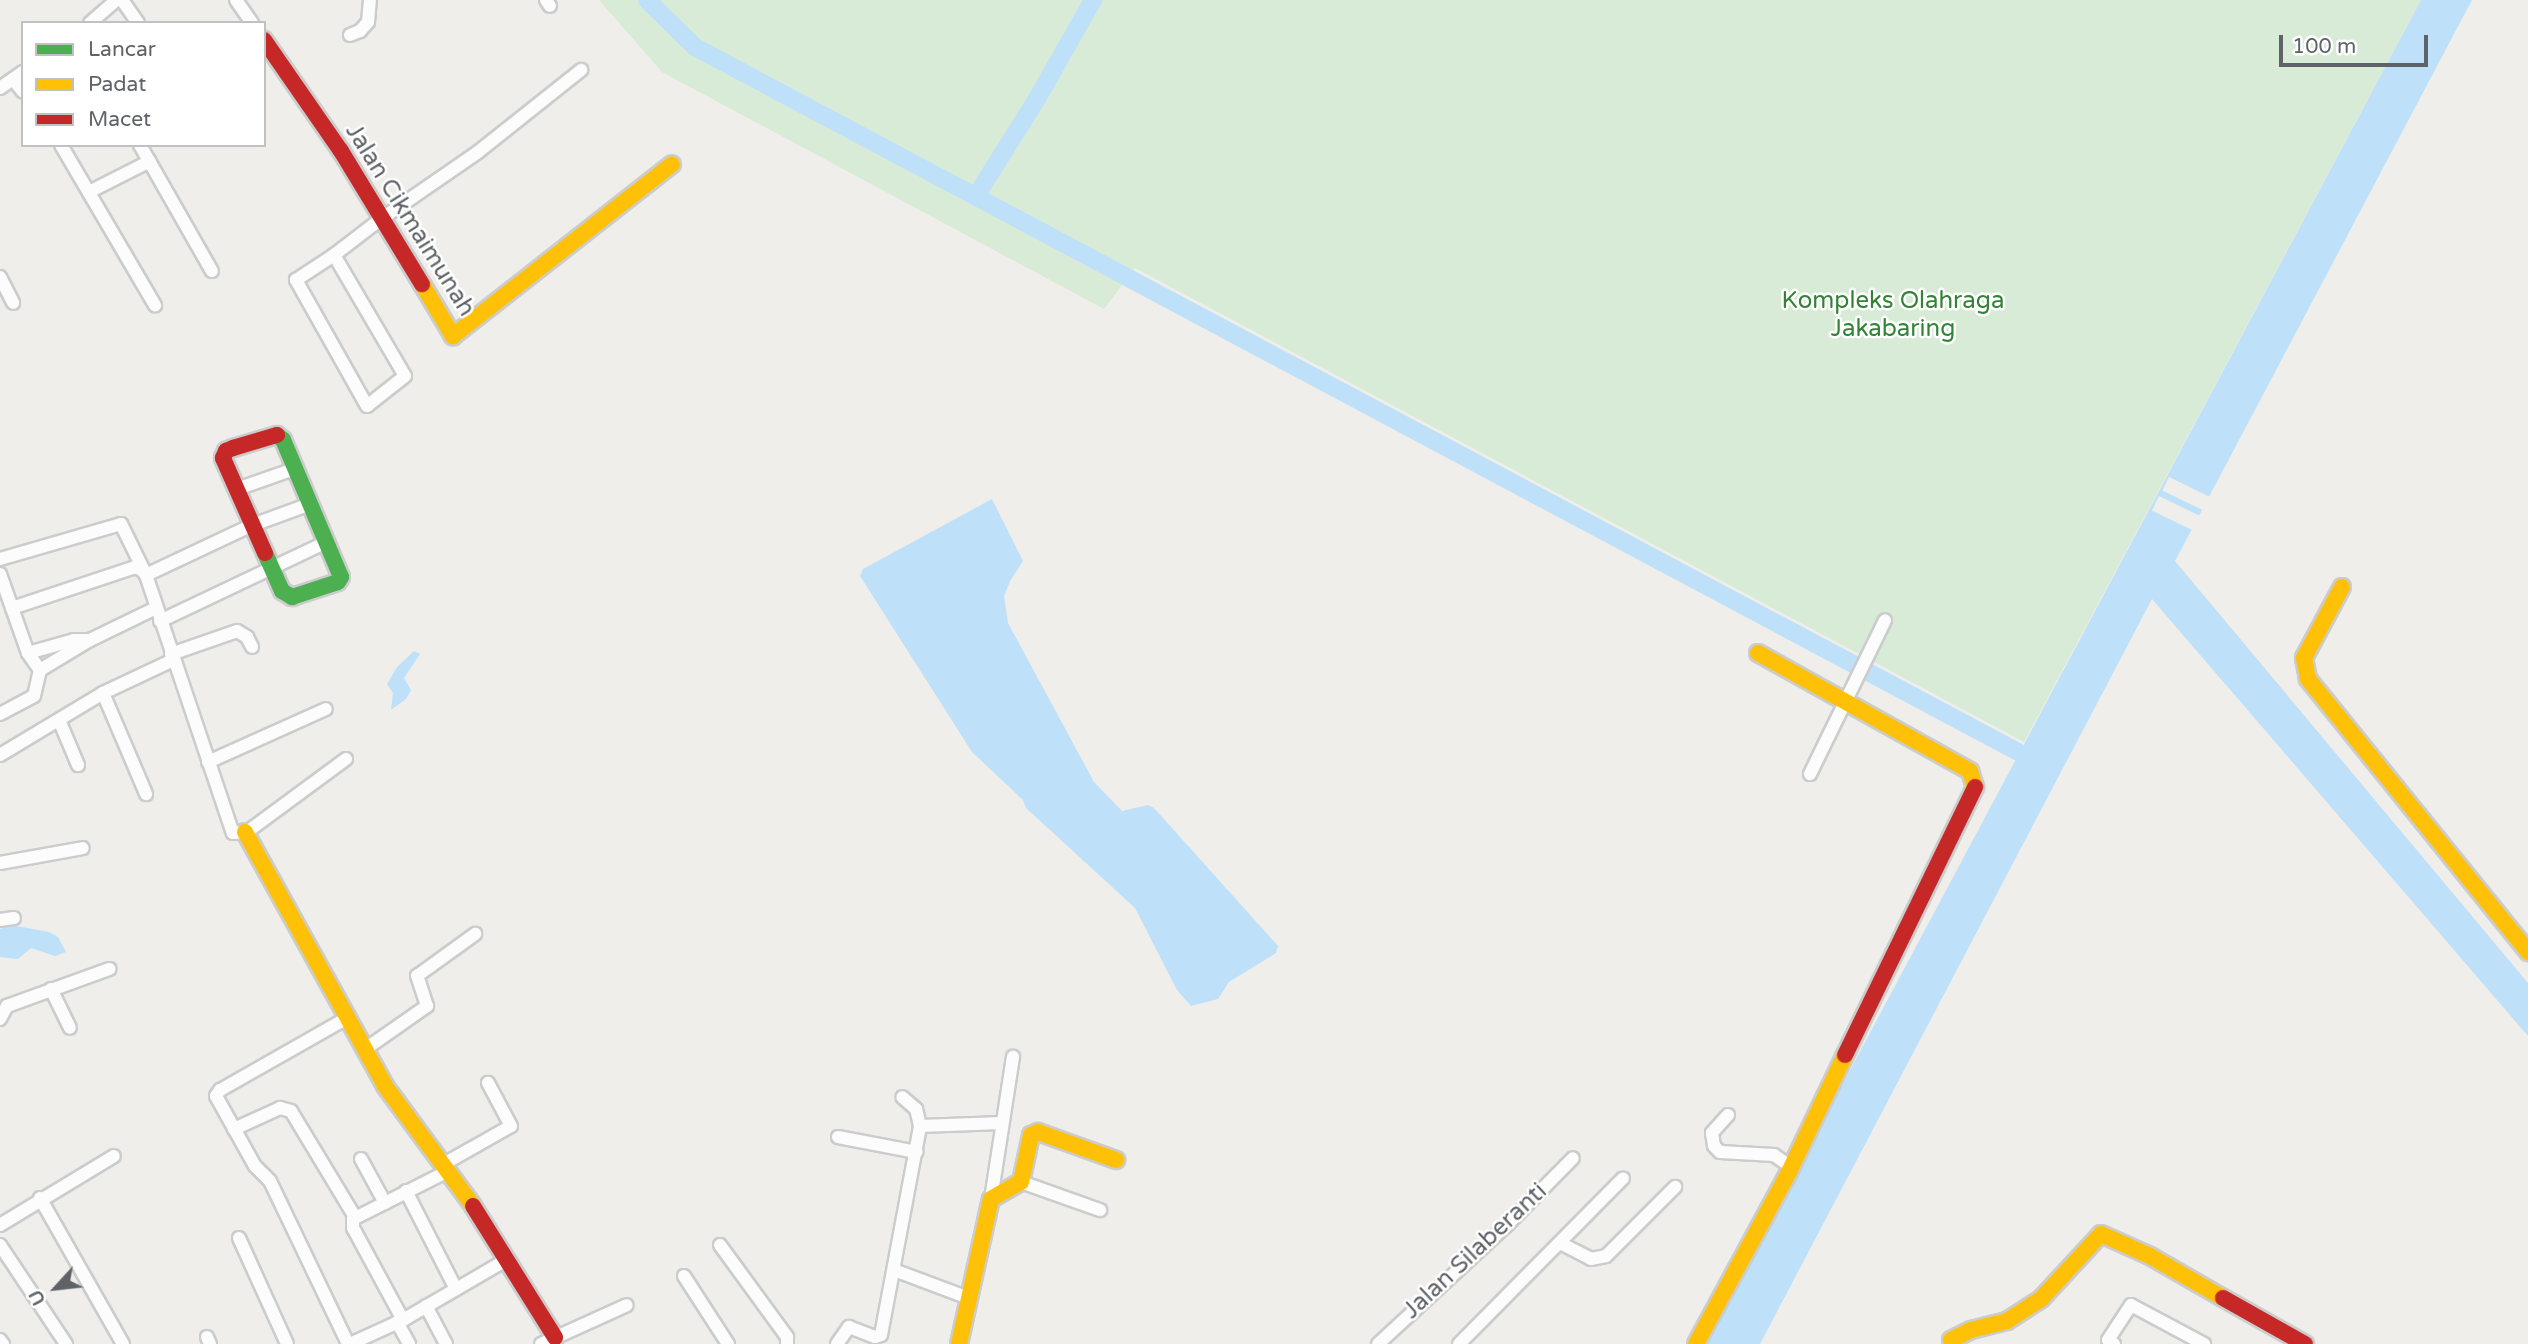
<!DOCTYPE html>
<html>
<head>
<meta charset="utf-8">
<style>
	body { margin:0 }
	#map { position:relative; width:2528px; height:1344px; overflow:hidden; background:#efeeea; font-family:"Varela Round",sans-serif }
	div>[style] { position:absolute }
	[style*='--x'] { left:calc(var(--x)*1px); top:calc(var(--y)*1px); width:calc(var(--w)*1px); rotate:calc(var(--a)*1deg) }
	.green>* { inset:0; background:#d8ebd6 }
	.water>* { inset:0; background:#bfe0f9 }
	.pier>* { inset:0; background:#efeeea; transform-origin:0 0 }
	.river>* { height:18px; margin:-9px; padding:0 9px; transform-origin:9px; border-radius:9px; background:#bfe0f9 }
	.roads { filter:drop-shadow(2px 0 #cbcccc) drop-shadow(-2px 0 #cbcccc) drop-shadow(0 2px #cbcccc) drop-shadow(0 -2px #cbcccc) }
	.street>* { height:12px; margin:-6px; padding:0 6px; transform-origin:6px; border-radius:6px; background:#fdfcfc }
	.fast>* { height:16px; margin:-8px; padding:0 8px; transform-origin:8px; border-radius:8px; background:#4caf50 }
	.slow>* { height:16px; margin:-8px; padding:0 8px; transform-origin:8px; border-radius:8px; background:#ffc107 }
	.jam>* { height:16px; margin:-8px; padding:0 8px; transform-origin:8px; border-radius:8px; background:#c62828 }
	span { translate:-50% -50%; white-space:nowrap; text-align:center; line-height:1.15; -webkit-text-stroke:5px #fff; paint-order:stroke }
	.street-label { font-size:24px; color:#5f6368 }
	.park-label { font-size:24px; color:#348238 }
	.legend { position:absolute; left:21px; top:21px; width:245px; height:126px; box-sizing:border-box; background:#fff; border:2px solid #bfc1c3; margin:0; padding:9px 12px; list-style:none; font-size:21px; color:#5f6368 }
	.legend li { display:flex; align-items:center; gap:14px; height:35px }
	.legend b { width:35px; border:2px solid #bfc1c3 }
	.north { position:absolute; left:21px; top:1253px; width:70px; height:70px; -webkit-text-stroke:5px #fff; paint-order:stroke; rotate:243deg; font-size:19px; font-weight:700; line-height:28px; text-align:center; color:#5f6368 }
	.north::after { content:''; display:block; margin:auto; width:24px; height:32px; background:#5f6368; clip-path:polygon(50% 0,100% 100%,50% 72%,0 100%) }
	.scale { position:absolute; left:2279px; top:35px; width:149px; height:32px; box-sizing:border-box; border:4px solid #5f6368; border-top:0; padding-left:9px; font-size:21px; line-height:24px; white-space:nowrap; color:#5f6368; -webkit-text-stroke:5px #fff; paint-order:stroke }
</style>
</head>
<body>
<div id="map">
	<div class="green">
		<i style="clip-path:polygon(599px 0,2421px 0,2024px 742px,1135px 268px,1104px 309px,662px 72px)"></i>
	</div>
	<div class="water">
		<i style="clip-path:polygon(2421px 0,2472px 0,2175px 561px,2528px 983px,2528px 1036px,2152px 599px,1760px 1344px,1704px 1344px)"></i>
		<i style="clip-path:polygon(992px 499px,1023px 561px,1010px 581px,1004px 596px,1008px 623px,1094px 782px,1122px 811px,1148px 805px,1154px 808px,1278px 946px,1276px 953px,1229px 982px,1218px 999px,1191px 1006px,1177px 990px,1135px 908px,1026px 808px,1023px 800px,972px 752px,860px 576px,863px 569px)"></i>
		<i style="clip-path:polygon(414px 651px,420px 654px,404px 678px,411px 690px,406px 699px,391px 710px,393px 693px,387px 684px,397px 667px)"></i>
		<i style="clip-path:polygon(11px 925px,49px 932px,58px 937px,66px 952px,55px 956px,31px 948px,18px 959px,0 957px,0 929px)"></i>
	</div>
	<div class="pier">
		<i style="left:2169px;top:477px;width:48px;height:15px;rotate:26deg"></i>
		<i style="left:2159px;top:496px;width:48px;height:16px;rotate:26deg"></i>
	</div>
	<div class="river">
		<i style="--x:647;--y:0;--w:67;--a:44.4"></i>
		<i style="--x:695;--y:47;--w:1499;--a:28.05"></i>
		<i style="--x:976;--y:196;--w:117;--a:-57.9"></i>
		<i style="--x:1038;--y:97;--w:112;--a:-60.4"></i>
	</div>
	<div class="roads">
		<div class="street">
			<i style="--x:122;--y:0;--w:28;--a:55"></i>
			<i style="--x:236;--y:0;--w:28;--a:55"></i>
			<i style="--x:546;--y:0;--w:7;--a:56"></i>
			<i style="--x:90;--y:23;--w:35;--a:-41"></i>
			<i style="--x:350;--y:35;--w:11;--a:-22"></i>
			<i style="--x:360;--y:31;--w:12;--a:-48"></i>
			<i style="--x:368;--y:22;--w:22;--a:-85"></i>
			<i style="--x:13;--y:79;--w:16;--a:52"></i>
			<i style="--x:0;--y:88;--w:28;--a:-35"></i>
			<i style="--x:61;--y:145;--w:186;--a:59.6"></i>
			<i style="--x:140;--y:145;--w:145;--a:60.3"></i>
			<i style="--x:89;--y:192;--w:68;--a:-26.9"></i>
			<i style="--x:334;--y:255;--w:140;--a:59.6"></i>
			<i style="--x:405;--y:376;--w:48;--a:141.7"></i>
			<i style="--x:367;--y:406;--w:145;--a:-119.4"></i>
			<i style="--x:296;--y:280;--w:45;--a:-33.3"></i>
			<i style="--x:334;--y:255;--w:59;--a:-37.5"></i>
			<i style="--x:381;--y:219;--w:118;--a:-34.6"></i>
			<i style="--x:478;--y:152;--w:132;--a:-38.5"></i>
			<i style="--x:0;--y:277;--w:29;--a:63"></i>
			<i style="--x:237;--y:489;--w:60;--a:-19.3"></i>
			<i style="--x:0;--y:559;--w:126;--a:-16.1"></i>
			<i style="--x:121;--y:524;--w:57;--a:63.9"></i>
			<i style="--x:146;--y:575;--w:115;--a:-25.2"></i>
			<i style="--x:250;--y:526;--w:64;--a:-20.1"></i>
			<i style="--x:0;--y:574;--w:84;--a:70.5"></i>
			<i style="--x:28;--y:653;--w:21;--a:55"></i>
			<i style="--x:12;--y:608;--w:130;--a:-18.4"></i>
			<i style="--x:135;--y:567;--w:8;--a:23"></i>
			<i style="--x:142;--y:570;--w:6;--a:51"></i>
			<i style="--x:146;--y:575;--w:272;--a:71.4"></i>
			<i style="--x:233;--y:833;--w:14;--a:-4"></i>
			<i style="--x:247;--y:832;--w:123;--a:-36.4"></i>
			<i style="--x:160;--y:621;--w:184;--a:-25.4"></i>
			<i style="--x:28;--y:653;--w:48;--a:-15.8"></i>
			<i style="--x:74;--y:640;--w:16;--a:0"></i>
			<i style="--x:171;--y:654;--w:70;--a:-19.2"></i>
			<i style="--x:237;--y:631;--w:12;--a:31"></i>
			<i style="--x:247;--y:637;--w:11;--a:63"></i>
			<i style="--x:103;--y:693;--w:110;--a:66.9"></i>
			<i style="--x:0;--y:714;--w:38;--a:-28"></i>
			<i style="--x:34;--y:696;--w:27;--a:-77"></i>
			<i style="--x:40;--y:670;--w:58;--a:-31"></i>
			<i style="--x:90;--y:640;--w:73;--a:-25.9"></i>
			<i style="--x:59;--y:720;--w:49;--a:67.1"></i>
			<i style="--x:0;--y:755;--w:120;--a:-31"></i>
			<i style="--x:103;--y:693;--w:77;--a:-25.2"></i>
			<i style="--x:208;--y:762;--w:129;--a:-24.2"></i>
			<i style="--x:1810;--y:774;--w:171;--a:-64"></i>
			<i style="--x:0;--y:863;--w:84;--a:-10.2"></i>
			<i style="--x:0;--y:920;--w:14;--a:-8"></i>
			<i style="--x:51;--y:989;--w:43;--a:64"></i>
			<i style="--x:347;--y:1018;--w:146;--a:150.4"></i>
			<i style="--x:220;--y:1090;--w:7;--a:124"></i>
			<i style="--x:216;--y:1096;--w:80;--a:60.9"></i>
			<i style="--x:255;--y:1166;--w:21;--a:45"></i>
			<i style="--x:270;--y:1181;--w:181;--a:64.4"></i>
			<i style="--x:0;--y:1019;--w:15;--a:-62"></i>
			<i style="--x:7;--y:1006;--w:109;--a:-19.9"></i>
			<i style="--x:364;--y:1050;--w:77;--a:-34.9"></i>
			<i style="--x:427;--y:1006;--w:32;--a:-108"></i>
			<i style="--x:417;--y:976;--w:72;--a:-35.9"></i>
			<i style="--x:1728;--y:1115;--w:24;--a:132"></i>
			<i style="--x:1712;--y:1133;--w:13;--a:81"></i>
			<i style="--x:1714;--y:1146;--w:8;--a:45"></i>
			<i style="--x:1720;--y:1152;--w:54;--a:3.2"></i>
			<i style="--x:1774;--y:1155;--w:19;--a:35"></i>
			<i style="--x:920;--y:1126;--w:82;--a:-2.1"></i>
			<i style="--x:234;--y:1129;--w:51;--a:-24.5"></i>
			<i style="--x:280;--y:1108;--w:11;--a:15"></i>
			<i style="--x:291;--y:1111;--w:124;--a:58.9"></i>
			<i style="--x:838;--y:1137;--w:80;--a:10.8"></i>
			<i style="--x:361;--y:1159;--w:50;--a:61.4"></i>
			<i style="--x:442;--y:1165;--w:79;--a:-29.5"></i>
			<i style="--x:511;--y:1126;--w:49;--a:-118.1"></i>
			<i style="--x:1021;--y:1182;--w:84;--a:19.5"></i>
			<i style="--x:406;--y:1191;--w:110;--a:63"></i>
			<i style="--x:40;--y:1198;--w:168;--a:60.4"></i>
			<i style="--x:991;--y:1199;--w:144;--a:-81.2"></i>
			<i style="--x:0;--y:1225;--w:133;--a:-31.2"></i>
			<i style="--x:239;--y:1238;--w:116;--a:65.6"></i>
			<i style="--x:1560;--y:1243;--w:35;--a:27"></i>
			<i style="--x:1591;--y:1259;--w:15;--a:-11"></i>
			<i style="--x:1606;--y:1256;--w:98;--a:-45"></i>
			<i style="--x:0;--y:1245;--w:119;--a:56.3"></i>
			<i style="--x:720;--y:1245;--w:114;--a:53.9"></i>
			<i style="--x:787;--y:1337;--w:7;--a:90"></i>
			<i style="--x:894;--y:1270;--w:80;--a:20.5"></i>
			<i style="--x:684;--y:1276;--w:81;--a:57.1"></i>
			<i style="--x:426;--y:1306;--w:43;--a:62.2"></i>
			<i style="--x:403;--y:1320;--w:105;--a:-118.5"></i>
			<i style="--x:353;--y:1228;--w:9;--a:-90"></i>
			<i style="--x:353;--y:1219;--w:104;--a:-26.8"></i>
			<i style="--x:397;--y:1322;--w:25;--a:61"></i>
			<i style="--x:207;--y:1337;--w:8;--a:67"></i>
			<i style="--x:0;--y:1340;--w:5;--a:53"></i>
			<i style="--x:350;--y:1344;--w:58;--a:-24.4"></i>
			<i style="--x:403;--y:1320;--w:121;--a:-30.2"></i>
			<i style="--x:541;--y:1344;--w:94;--a:-24.4"></i>
			<i style="--x:837;--y:1344;--w:21;--a:-55"></i>
			<i style="--x:849;--y:1327;--w:28;--a:21"></i>
			<i style="--x:875;--y:1337;--w:6;--a:-18"></i>
			<i style="--x:881;--y:1335;--w:213;--a:-79.4"></i>
			<i style="--x:920;--y:1126;--w:17;--a:-103"></i>
			<i style="--x:916;--y:1109;--w:18;--a:-139"></i>
			<i style="--x:1378;--y:1344;--w:174;--a:-42.7"></i>
			<i style="--x:1506;--y:1226;--w:95;--a:-45.4"></i>
			<i style="--x:1459;--y:1344;--w:233;--a:-45.3"></i>
			<i style="--x:2114;--y:1344;--w:7;--a:-146"></i>
			<i style="--x:2108;--y:1340;--w:42;--a:-56.7"></i>
			<i style="--x:2131;--y:1305;--w:83;--a:28.1"></i>
		</div>
		<div class="fast">
			<i style="--x:265;--y:553;--w:42;--a:65.9"></i>
			<i style="--x:282;--y:591;--w:12;--a:31"></i>
			<i style="--x:292;--y:597;--w:48;--a:-18.1"></i>
			<i style="--x:338;--y:582;--w:6;--a:-59"></i>
			<i style="--x:341;--y:577;--w:149;--a:-112.9"></i>
			<i style="--x:283;--y:440;--w:8;--a:-140"></i>
		</div>
		<div class="slow">
			<i style="--x:422;--y:284;--w:61;--a:59.2"></i>
			<i style="--x:453;--y:336;--w:278;--a:-38.1"></i>
			<i style="--x:2342;--y:587;--w:81;--a:118.2"></i>
			<i style="--x:2304;--y:658;--w:21;--a:79"></i>
			<i style="--x:2308;--y:679;--w:351;--a:51.1"></i>
			<i style="--x:1758;--y:653;--w:243;--a:29.1"></i>
			<i style="--x:1970;--y:771;--w:17;--a:73"></i>
			<i style="--x:245;--y:832;--w:290;--a:61.1"></i>
			<i style="--x:385;--y:1086;--w:149;--a:53.7"></i>
			<i style="--x:1951;--y:1340;--w:22;--a:-27"></i>
			<i style="--x:1971;--y:1330;--w:37;--a:-14"></i>
			<i style="--x:2007;--y:1321;--w:40;--a:-32.9"></i>
			<i style="--x:2041;--y:1299;--w:88;--a:-47.3"></i>
			<i style="--x:2101;--y:1234;--w:54;--a:24.2"></i>
			<i style="--x:2150;--y:1256;--w:84;--a:29.9"></i>
			<i style="--x:959;--y:1344;--w:148;--a:-77.6"></i>
			<i style="--x:991;--y:1199;--w:34;--a:-30"></i>
			<i style="--x:1021;--y:1182;--w:48;--a:-78"></i>
			<i style="--x:1031;--y:1135;--w:8;--a:-23"></i>
			<i style="--x:1038;--y:1132;--w:83;--a:19.7"></i>
			<i style="--x:1696;--y:1344;--w:196;--a:-61.6"></i>
			<i style="--x:1789;--y:1172;--w:130;--a:-64.4"></i>
		</div>
		<div class="jam">
			<i style="--x:264;--y:40;--w:135;--a:55.3"></i>
			<i style="--x:341;--y:151;--w:156;--a:58.7"></i>
			<i style="--x:265;--y:553;--w:104;--a:-113.9"></i>
			<i style="--x:223;--y:458;--w:8;--a:-67"></i>
			<i style="--x:226;--y:451;--w:8;--a:-23"></i>
			<i style="--x:233;--y:448;--w:46;--a:-16.5"></i>
			<i style="--x:1845;--y:1055;--w:298;--a:-64.1"></i>
			<i style="--x:473;--y:1206;--w:155;--a:58"></i>
			<i style="--x:2223;--y:1298;--w:94;--a:29.3"></i>
		</div>
	</div>
	<div class="street-label">
		<span style="left:410px;top:220px;rotate:58deg">Jalan Cikmaimunah</span>
		<span style="left:1475px;top:1251px;rotate:-43deg">Jalan Silaberanti</span>
	</div>
	<div class="park-label">
		<span style="left:1893px;top:315px">Kompleks Olahraga<br>Jakabaring</span>
	</div>
	<ul class="legend">
	<li><b style="height:9px;background:#4caf50"></b>Lancar</li>
	<li><b style="height:9px;background:#ffc107"></b>Padat</li>
	<li><b style="height:9px;background:#c62828"></b>Macet</li>
	</ul>
	<div class="north">U</div>
	<div class="scale">100 m</div>
</div>
</body>
</html>
